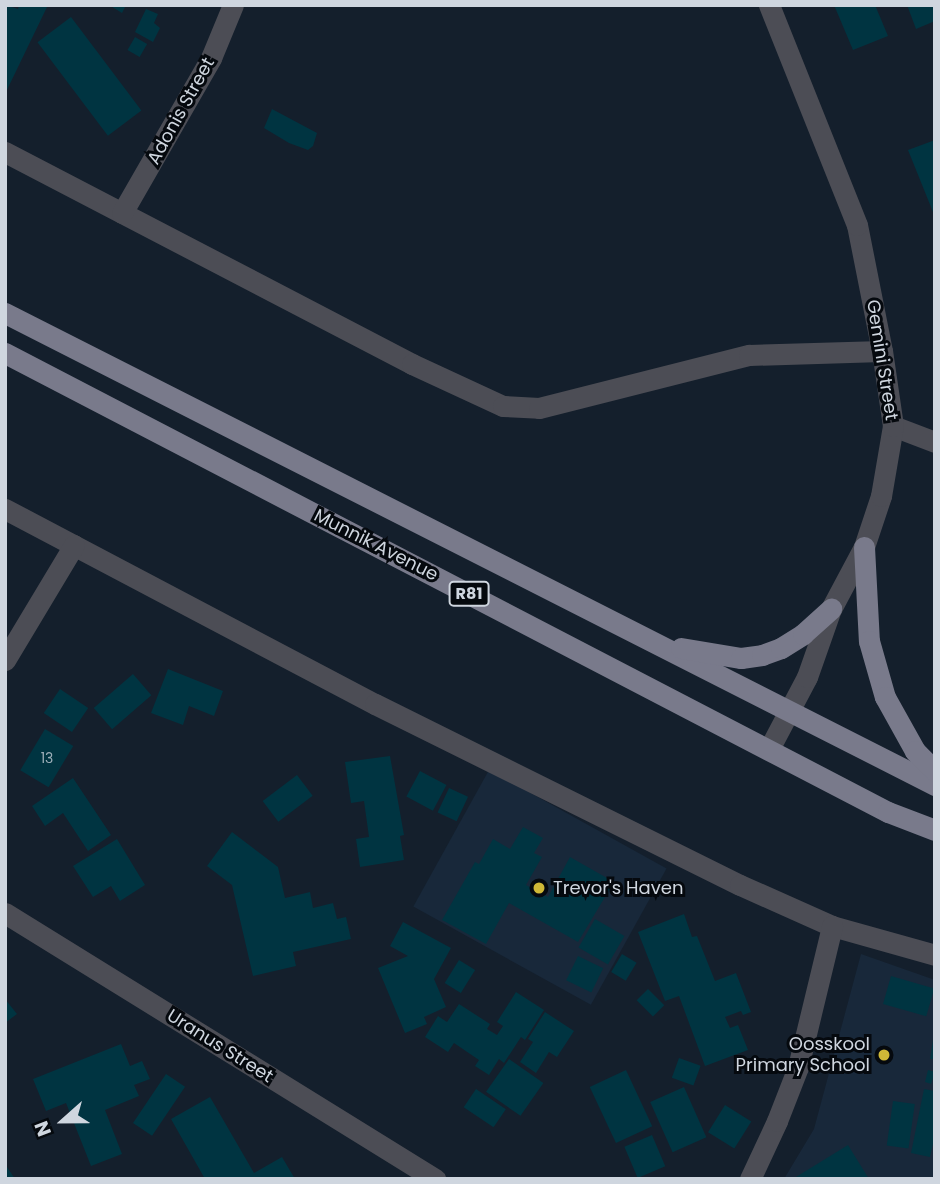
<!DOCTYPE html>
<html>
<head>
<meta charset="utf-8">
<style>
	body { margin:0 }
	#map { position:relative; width:940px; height:1184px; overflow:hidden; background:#141f2c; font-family:Poppins,sans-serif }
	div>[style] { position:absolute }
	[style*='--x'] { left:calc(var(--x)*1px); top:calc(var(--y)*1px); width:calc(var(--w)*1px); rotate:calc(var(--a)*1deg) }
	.built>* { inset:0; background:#18283a; transform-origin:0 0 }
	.building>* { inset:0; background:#003441; transform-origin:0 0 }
	.minor>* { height:21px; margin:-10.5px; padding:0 10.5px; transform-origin:10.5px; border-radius:10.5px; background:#4c4d55 }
	.major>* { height:21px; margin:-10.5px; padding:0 10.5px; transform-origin:10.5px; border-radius:10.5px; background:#797a8b }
	.dots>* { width:19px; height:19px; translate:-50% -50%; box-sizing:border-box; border:4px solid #05090e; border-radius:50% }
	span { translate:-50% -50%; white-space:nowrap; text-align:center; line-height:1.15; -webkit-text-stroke:6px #05090e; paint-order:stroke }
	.number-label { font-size:14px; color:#9baeb8 }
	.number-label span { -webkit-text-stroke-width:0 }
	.shield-label span { padding:2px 5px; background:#05090e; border:2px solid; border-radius:5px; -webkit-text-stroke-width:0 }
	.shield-label { font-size:16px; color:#cfd6df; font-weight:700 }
	.street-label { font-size:18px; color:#cfd6df }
	.poi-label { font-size:18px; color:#cfd6df }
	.left { translate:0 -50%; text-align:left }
	.right { translate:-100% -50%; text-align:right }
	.frame { position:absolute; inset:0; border:7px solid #cfd6df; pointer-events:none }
	.north { position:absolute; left:28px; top:1086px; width:70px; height:70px; -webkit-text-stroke:5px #05090e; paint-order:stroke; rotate:249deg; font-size:19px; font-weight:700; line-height:28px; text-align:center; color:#cfd6df }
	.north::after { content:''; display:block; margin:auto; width:24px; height:32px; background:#cfd6df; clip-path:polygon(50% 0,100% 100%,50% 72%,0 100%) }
</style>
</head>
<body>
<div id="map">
	<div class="built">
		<i style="left:489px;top:770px;width:203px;height:156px;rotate:29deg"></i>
		<i style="clip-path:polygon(861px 954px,935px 980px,935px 1179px,784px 1179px,814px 1129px)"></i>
	</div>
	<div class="building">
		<i style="clip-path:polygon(5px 5px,18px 9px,19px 5px,48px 5px,5px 94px)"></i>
		<i style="clip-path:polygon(109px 5px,126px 5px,122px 13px)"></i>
		<i style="clip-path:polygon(834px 5px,875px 5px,888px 36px,853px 50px)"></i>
		<i style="clip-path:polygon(907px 5px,935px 5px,935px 21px,916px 29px)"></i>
		<i style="clip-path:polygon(146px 9px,158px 14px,154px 23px,160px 28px,153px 42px,135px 32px)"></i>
		<i style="left:71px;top:17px;width:117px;height:42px;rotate:53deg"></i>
		<i style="left:135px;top:37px;width:14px;height:15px;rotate:30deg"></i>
		<i style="clip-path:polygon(272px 109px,317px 133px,313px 146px,308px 150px,289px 143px,264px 128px)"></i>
		<i style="clip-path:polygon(935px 140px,935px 217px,908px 150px)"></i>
		<i style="clip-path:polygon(168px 669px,223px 691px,214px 716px,189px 706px,183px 725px,151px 713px)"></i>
		<i style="left:133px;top:674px;width:28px;height:52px;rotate:49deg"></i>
		<i style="left:60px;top:689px;width:34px;height:29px;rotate:34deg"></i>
		<i style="left:45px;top:729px;width:33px;height:48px;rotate:31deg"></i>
		<i style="clip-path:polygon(390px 756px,404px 835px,400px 836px,404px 860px,360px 867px,356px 839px,369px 837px,364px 801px,351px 803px,345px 762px)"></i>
		<i style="left:420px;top:771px;width:30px;height:29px;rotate:28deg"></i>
		<i style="left:297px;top:775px;width:26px;height:43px;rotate:53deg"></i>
		<i style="clip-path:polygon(73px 778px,111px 835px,88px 851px,63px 813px,45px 826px,32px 806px)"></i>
		<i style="left:449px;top:788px;width:21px;height:27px;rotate:25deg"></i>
		<i style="clip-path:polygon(523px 827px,543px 838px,534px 853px,542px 857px,526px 885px,548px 897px,570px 857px,614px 882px,578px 942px,509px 903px,486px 944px,442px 920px,475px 862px,479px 864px,493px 839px,510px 849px)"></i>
		<i style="clip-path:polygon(232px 832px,278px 867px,285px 898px,310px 892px,313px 908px,333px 903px,337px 919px,346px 917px,351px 939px,293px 952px,296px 966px,253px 976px,232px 885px,207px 866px)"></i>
		<i style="clip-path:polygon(117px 839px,145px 885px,120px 901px,111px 886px,93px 897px,73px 866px)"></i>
		<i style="clip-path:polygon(684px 914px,692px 937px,697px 936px,715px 981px,736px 973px,751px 1012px,743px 1015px,741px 1011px,725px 1017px,730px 1028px,738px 1025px,748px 1050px,705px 1066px,679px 996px,665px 1001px,638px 932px)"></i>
		<i style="left:595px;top:919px;width:34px;height:33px;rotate:30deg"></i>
		<i style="clip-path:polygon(403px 922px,451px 948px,434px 979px,446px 1007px,424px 1017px,427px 1024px,405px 1033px,378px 968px,408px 956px,390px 946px)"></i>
		<i style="left:622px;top:954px;width:17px;height:21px;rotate:31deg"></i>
		<i style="left:578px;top:956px;width:28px;height:27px;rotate:26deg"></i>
		<i style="left:459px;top:960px;width:19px;height:27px;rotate:32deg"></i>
		<i style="left:891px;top:976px;width:45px;height:29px;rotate:16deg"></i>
		<i style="left:648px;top:989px;width:23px;height:16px;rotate:45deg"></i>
		<i style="clip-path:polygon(516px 992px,544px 1010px,525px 1040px,521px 1037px,504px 1063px,499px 1059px,489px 1075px,475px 1066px,479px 1060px,454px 1043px,448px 1052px,425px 1037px,438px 1016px,447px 1022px,459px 1004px,490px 1024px,487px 1029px,497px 1035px,503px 1026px,497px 1022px)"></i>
		<i style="clip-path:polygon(5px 999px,17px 1014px,5px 1023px)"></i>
		<i style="clip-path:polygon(545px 1012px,574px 1031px,557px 1057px,549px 1052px,536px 1073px,520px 1062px,533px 1042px,528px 1039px)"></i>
		<i style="clip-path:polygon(933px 1040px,935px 1040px,935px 1059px,930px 1059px)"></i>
		<i style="clip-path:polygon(121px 1044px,130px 1066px,142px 1061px,150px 1079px,134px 1085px,139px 1096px,105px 1110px,122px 1154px,91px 1166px,66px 1103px,46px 1111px,33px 1079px)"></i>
		<i style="left:679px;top:1058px;width:23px;height:21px;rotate:20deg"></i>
		<i style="left:509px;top:1059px;width:42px;height:40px;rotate:35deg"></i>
		<i style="left:626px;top:1070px;width:62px;height:40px;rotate:65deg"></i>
		<i style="clip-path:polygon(928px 1070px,935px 1072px,931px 1084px,925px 1082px)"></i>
		<i style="left:166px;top:1074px;width:23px;height:59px;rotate:34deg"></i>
		<i style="left:684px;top:1087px;width:55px;height:37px;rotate:66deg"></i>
		<i style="left:476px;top:1089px;width:36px;height:22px;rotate:34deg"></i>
		<i style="clip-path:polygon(924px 1089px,935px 1091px,935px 1135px,930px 1157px,911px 1153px)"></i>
		<i style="clip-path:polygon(210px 1097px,254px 1173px,282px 1157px,295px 1179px,205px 1179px,171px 1119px)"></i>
		<i style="left:893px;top:1101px;width:22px;height:45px;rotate:8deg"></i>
		<i style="left:725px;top:1105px;width:31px;height:32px;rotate:32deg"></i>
		<i style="left:652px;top:1135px;width:34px;height:30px;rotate:67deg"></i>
		<i style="clip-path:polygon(848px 1145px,869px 1179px,798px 1179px,796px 1177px)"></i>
		<i style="clip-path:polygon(5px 1164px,15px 1179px,5px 1179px)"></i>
	</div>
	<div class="minor">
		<i style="--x:5;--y:152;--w:459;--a:27.5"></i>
		<i style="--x:412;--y:364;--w:100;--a:24.8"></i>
		<i style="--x:503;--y:406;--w:36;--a:3"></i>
		<i style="--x:539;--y:408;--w:217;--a:-14.2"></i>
		<i style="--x:749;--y:355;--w:133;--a:-1.7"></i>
		<i style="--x:122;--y:213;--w:179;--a:-60.1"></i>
		<i style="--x:211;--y:58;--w:57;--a:-67.5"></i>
		<i style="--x:893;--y:426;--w:45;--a:20.9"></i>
		<i style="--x:5;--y:509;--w:418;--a:27.8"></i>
		<i style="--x:375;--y:704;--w:407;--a:26.4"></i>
		<i style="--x:740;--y:885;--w:101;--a:24"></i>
		<i style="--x:832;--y:926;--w:107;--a:15.7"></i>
		<i style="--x:5;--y:660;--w:134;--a:-59"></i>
		<i style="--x:769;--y:749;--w:81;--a:-62.2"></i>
		<i style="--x:807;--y:677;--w:72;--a:-70.6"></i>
		<i style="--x:831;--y:609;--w:70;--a:-62"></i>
		<i style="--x:864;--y:547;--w:54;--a:-71.6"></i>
		<i style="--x:881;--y:496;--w:71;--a:-80.3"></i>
		<i style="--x:893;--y:426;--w:76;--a:-98.3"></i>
		<i style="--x:882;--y:351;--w:128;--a:-101.2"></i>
		<i style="--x:857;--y:225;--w:237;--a:-111.8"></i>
		<i style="--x:5;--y:913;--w:506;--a:31.74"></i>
		<i style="--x:750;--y:1179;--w:64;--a:-65"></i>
		<i style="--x:777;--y:1121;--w:58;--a:-68.7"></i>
		<i style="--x:798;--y:1067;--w:145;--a:-76.4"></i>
	</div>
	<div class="major">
		<i style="--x:5;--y:313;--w:1043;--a:26.91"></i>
		<i style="--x:5;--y:353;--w:995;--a:27.47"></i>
		<i style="--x:888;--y:812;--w:50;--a:21"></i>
		<i style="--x:864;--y:547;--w:94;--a:87"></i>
		<i style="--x:869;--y:641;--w:58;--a:74.1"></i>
		<i style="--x:885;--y:697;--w:62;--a:60.9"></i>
		<i style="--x:915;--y:751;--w:28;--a:45"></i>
		<i style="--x:681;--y:648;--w:61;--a:9.5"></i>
		<i style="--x:741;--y:658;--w:21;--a:-8"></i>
		<i style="--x:762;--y:655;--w:20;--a:-20"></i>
		<i style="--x:781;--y:648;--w:26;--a:-32"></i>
		<i style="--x:803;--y:634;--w:38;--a:-42"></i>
	</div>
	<div class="dots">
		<i style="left:539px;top:888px;background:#cfb837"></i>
		<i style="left:884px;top:1055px;background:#cfb837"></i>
	</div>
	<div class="number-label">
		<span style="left:47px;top:758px">13</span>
	</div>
	<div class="shield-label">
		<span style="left:469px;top:594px">R81</span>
	</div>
	<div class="street-label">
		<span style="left:181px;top:111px;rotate:-61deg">Adonis Street</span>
		<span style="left:882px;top:360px;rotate:81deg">Gemini Street</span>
		<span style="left:376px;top:545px;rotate:27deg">Munnik Avenue</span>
		<span style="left:220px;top:1046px;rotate:32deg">Uranus Street</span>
	</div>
	<div class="poi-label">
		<span class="left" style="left:553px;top:888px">Trevor's Haven</span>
		<span class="right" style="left:870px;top:1055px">Oosskool<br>Primary School</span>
	</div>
	<div class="frame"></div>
	<div class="north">N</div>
</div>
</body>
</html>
